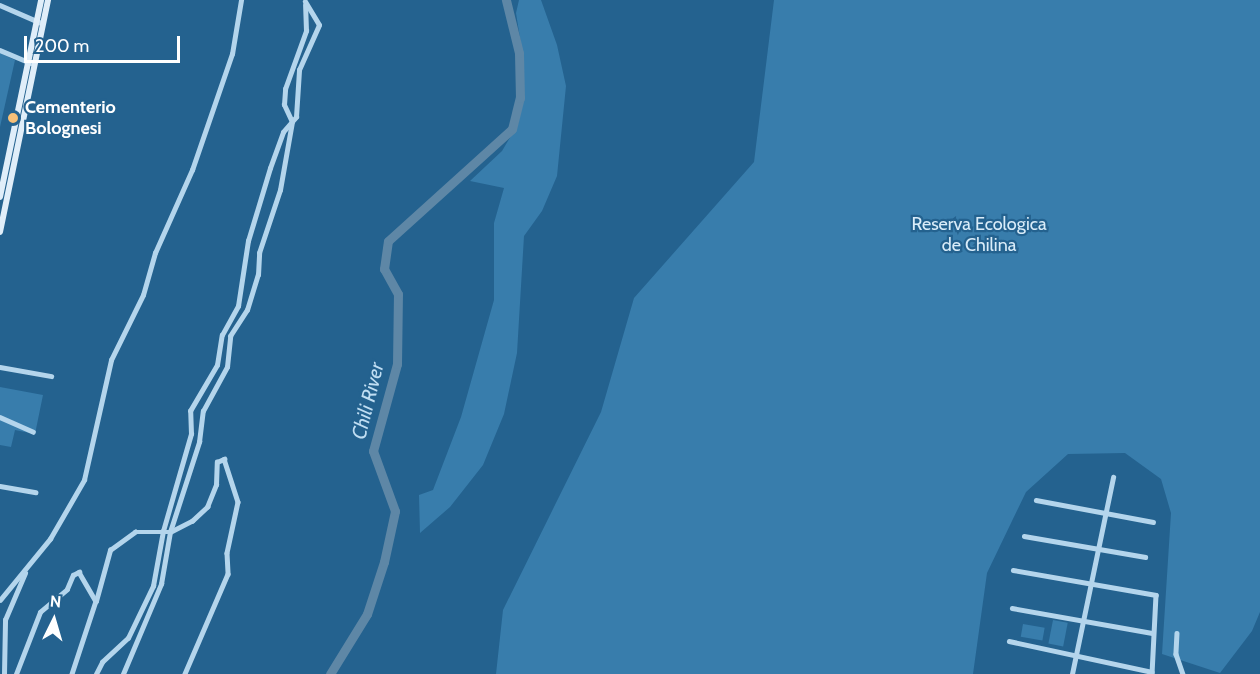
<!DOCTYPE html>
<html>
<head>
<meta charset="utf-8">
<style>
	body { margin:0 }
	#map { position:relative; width:1260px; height:674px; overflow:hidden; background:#24628f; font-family:Cabin,sans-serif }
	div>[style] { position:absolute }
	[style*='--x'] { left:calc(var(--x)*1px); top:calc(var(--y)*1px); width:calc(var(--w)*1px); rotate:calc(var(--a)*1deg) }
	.green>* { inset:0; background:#387dac; transform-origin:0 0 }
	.river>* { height:9px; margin:-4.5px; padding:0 4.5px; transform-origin:4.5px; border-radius:4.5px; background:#5e87a6 }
	.street>* { height:4.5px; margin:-2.25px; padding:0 2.25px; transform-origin:2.25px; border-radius:2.25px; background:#b4d5ec }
	.secondary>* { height:6px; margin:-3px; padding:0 3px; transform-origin:3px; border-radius:3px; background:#e0eef9 }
	.dots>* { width:16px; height:16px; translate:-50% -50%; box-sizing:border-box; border:3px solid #24628f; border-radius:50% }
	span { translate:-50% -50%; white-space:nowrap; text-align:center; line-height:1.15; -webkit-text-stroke:4.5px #24628f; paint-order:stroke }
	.poi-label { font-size:18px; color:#fff; font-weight:700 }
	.left { translate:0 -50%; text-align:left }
	.park-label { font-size:18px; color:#d9ecf9 }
	.water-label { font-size:20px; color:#c0def3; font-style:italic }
	.north { position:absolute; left:24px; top:590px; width:60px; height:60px; -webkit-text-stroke:4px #24628f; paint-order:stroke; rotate:5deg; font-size:16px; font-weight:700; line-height:24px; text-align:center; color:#fff }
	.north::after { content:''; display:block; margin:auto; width:21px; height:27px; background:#fff; clip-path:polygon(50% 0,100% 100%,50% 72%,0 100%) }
	.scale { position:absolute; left:24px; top:36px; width:156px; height:27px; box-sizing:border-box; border:3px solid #fff; border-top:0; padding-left:8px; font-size:18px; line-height:21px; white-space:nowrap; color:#fff; -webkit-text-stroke:4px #24628f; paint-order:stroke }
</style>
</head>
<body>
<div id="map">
	<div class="green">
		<i style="clip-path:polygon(519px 0,541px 0,557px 45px,566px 86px,557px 176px,542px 211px,524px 236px,517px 353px,504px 414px,483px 465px,450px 507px,420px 533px,419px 495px,433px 490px,461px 417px,494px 300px,494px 223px,504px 188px,470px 181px,502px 151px,518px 124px,524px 63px,516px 13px)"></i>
		<i style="clip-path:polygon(774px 0,1260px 0,1260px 612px,1252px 631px,1220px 673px,1162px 654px,1171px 513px,1161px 479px,1125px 453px,1068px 454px,1026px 492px,987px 573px,973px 674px,496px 674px,503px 610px,601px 412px,634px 298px,754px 162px)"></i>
		<i style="clip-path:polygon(0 53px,15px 60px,0 127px)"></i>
		<i style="clip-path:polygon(0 387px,43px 395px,35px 434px,15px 430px,11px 447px,0 445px)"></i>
		<i style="left:1053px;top:620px;width:15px;height:24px;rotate:11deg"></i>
		<i style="left:1023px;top:624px;width:22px;height:13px;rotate:10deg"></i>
	</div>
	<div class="river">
		<i style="--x:330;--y:674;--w:70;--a:-58.3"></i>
		<i style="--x:367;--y:614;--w:55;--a:-71.9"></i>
		<i style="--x:384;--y:562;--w:52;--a:-77.8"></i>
		<i style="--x:395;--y:511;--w:64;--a:-110.1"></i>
		<i style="--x:373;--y:451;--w:90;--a:-74.6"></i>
		<i style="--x:397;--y:364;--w:70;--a:-89.2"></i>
		<i style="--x:398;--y:294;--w:29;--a:-119"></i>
		<i style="--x:384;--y:269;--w:28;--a:-82"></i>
		<i style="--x:388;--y:241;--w:167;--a:-42.1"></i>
		<i style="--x:512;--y:129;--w:32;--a:-76"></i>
		<i style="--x:520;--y:98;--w:45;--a:-91.3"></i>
		<i style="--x:519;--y:53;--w:55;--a:-103.8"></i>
	</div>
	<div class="street">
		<i style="--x:0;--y:5;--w:43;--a:23.6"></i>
		<i style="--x:0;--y:50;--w:33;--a:23"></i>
		<i style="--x:0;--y:367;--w:52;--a:10"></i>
		<i style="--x:0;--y:417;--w:36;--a:24"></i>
		<i style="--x:0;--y:486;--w:36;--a:10"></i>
		<i style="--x:1036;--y:500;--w:119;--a:10.6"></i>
		<i style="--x:1024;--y:536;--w:123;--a:9.8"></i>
		<i style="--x:1013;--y:570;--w:145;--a:9.9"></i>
		<i style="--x:1156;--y:595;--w:79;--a:92.9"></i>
		<i style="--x:0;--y:600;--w:79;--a:-50.7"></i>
		<i style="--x:50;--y:539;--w:68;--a:-60"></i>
		<i style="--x:84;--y:480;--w:123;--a:-77.3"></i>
		<i style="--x:111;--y:360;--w:72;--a:-63.8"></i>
		<i style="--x:143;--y:295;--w:44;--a:-74.1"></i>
		<i style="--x:155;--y:253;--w:91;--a:-66"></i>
		<i style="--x:192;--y:170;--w:123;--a:-71"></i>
		<i style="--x:232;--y:54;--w:55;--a:-80.5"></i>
		<i style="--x:96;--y:601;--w:53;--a:-74.6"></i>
		<i style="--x:110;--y:550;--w:31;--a:-36"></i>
		<i style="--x:135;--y:532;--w:35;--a:0"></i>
		<i style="--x:170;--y:532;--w:25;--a:-27"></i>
		<i style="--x:192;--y:521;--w:21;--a:-43"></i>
		<i style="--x:207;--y:507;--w:24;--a:-68"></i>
		<i style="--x:216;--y:485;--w:23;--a:-88"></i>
		<i style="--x:217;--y:462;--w:8;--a:-23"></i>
		<i style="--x:224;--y:459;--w:45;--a:72"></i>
		<i style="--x:238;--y:502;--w:52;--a:102.2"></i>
		<i style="--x:227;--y:553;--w:21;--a:87"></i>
		<i style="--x:228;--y:574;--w:109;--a:113.3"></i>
		<i style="--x:1012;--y:608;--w:142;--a:10.1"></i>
		<i style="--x:1177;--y:633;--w:21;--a:93"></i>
		<i style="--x:1176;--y:654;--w:21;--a:71"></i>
		<i style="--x:1009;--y:641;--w:146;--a:12.2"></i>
		<i style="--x:4;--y:674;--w:54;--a:-88.9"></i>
		<i style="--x:5;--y:620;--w:51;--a:-66.9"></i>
		<i style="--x:16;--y:674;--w:66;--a:-68.8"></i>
		<i style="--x:40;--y:612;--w:35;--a:-40"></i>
		<i style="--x:67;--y:589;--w:15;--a:-67"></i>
		<i style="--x:73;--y:575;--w:7;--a:-27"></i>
		<i style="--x:79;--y:572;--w:34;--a:60"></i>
		<i style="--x:96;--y:601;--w:77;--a:108.2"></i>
		<i style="--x:96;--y:674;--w:13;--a:-63"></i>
		<i style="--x:102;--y:662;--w:35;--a:-43"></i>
		<i style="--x:128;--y:638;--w:58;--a:-64.3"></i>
		<i style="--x:153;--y:586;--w:56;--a:-79.7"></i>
		<i style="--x:163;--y:531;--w:101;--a:-73.9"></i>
		<i style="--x:191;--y:434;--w:23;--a:-92"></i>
		<i style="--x:190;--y:411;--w:53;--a:-59.6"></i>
		<i style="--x:217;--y:365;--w:30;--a:-81"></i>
		<i style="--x:222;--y:335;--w:33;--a:-61"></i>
		<i style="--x:238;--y:306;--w:66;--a:-81.3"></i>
		<i style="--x:248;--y:241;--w:76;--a:-73.2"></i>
		<i style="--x:270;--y:168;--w:38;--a:-70"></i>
		<i style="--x:283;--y:132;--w:20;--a:-49"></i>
		<i style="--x:296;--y:117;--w:47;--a:-86.3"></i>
		<i style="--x:299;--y:70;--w:49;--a:-66"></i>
		<i style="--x:319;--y:25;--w:27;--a:-121"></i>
		<i style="--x:123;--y:674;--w:98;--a:-67.1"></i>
		<i style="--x:161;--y:584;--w:53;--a:-80.2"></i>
		<i style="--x:170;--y:532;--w:95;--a:-72.1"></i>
		<i style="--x:199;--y:442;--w:31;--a:-83"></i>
		<i style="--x:203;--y:411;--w:50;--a:-61.4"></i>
		<i style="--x:227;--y:367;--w:31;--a:-84"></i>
		<i style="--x:230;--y:336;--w:31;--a:-57"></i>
		<i style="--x:247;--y:310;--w:37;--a:-73"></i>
		<i style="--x:258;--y:275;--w:22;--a:-87"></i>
		<i style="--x:259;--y:253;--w:66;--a:-71.6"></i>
		<i style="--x:280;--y:190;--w:69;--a:-80"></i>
		<i style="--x:292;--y:122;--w:19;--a:-115"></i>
		<i style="--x:284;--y:105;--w:16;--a:-86"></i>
		<i style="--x:285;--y:89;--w:62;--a:-70.1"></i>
		<i style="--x:306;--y:31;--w:26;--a:-92"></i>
		<i style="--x:1072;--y:674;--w:201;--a:-78.2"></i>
	</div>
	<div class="secondary">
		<i style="--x:0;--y:197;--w:201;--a:-78.2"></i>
		<i style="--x:0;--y:232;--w:237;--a:-78.3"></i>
	</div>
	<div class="dots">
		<i style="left:13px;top:118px;background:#f6c078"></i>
	</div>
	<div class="poi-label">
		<span class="left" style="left:25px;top:118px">Cementerio<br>Bolognesi</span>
	</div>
	<div class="park-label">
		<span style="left:979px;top:235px">Reserva Ecologica<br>de Chilina</span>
	</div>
	<div class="water-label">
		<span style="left:368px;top:401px;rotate:-76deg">Chili River</span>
	</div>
	<div class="north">N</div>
	<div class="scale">200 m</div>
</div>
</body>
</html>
